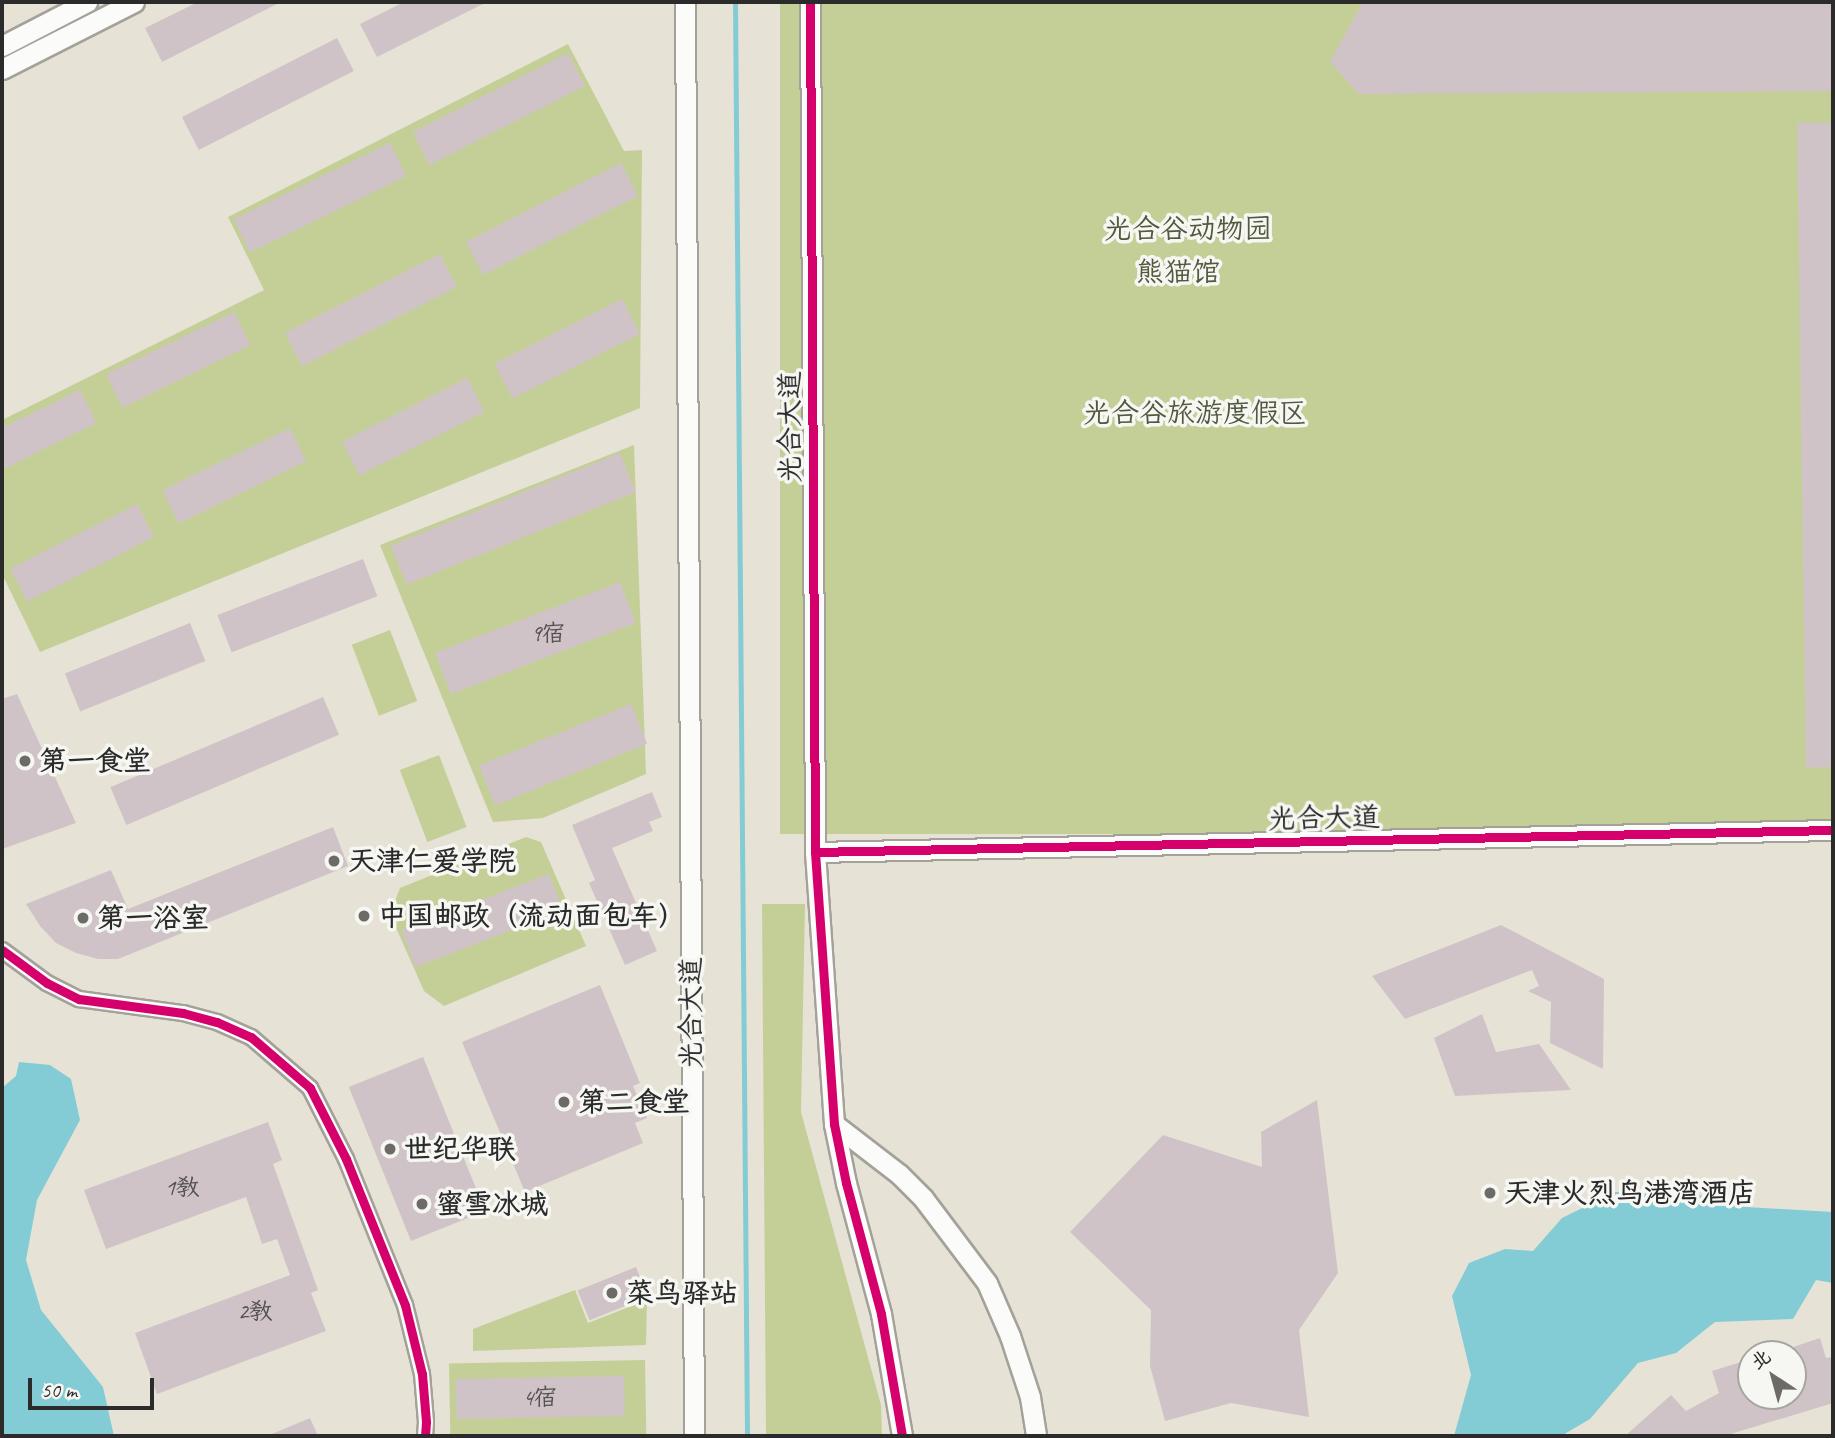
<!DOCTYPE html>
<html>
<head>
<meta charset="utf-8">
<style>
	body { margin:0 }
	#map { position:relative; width:1835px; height:1438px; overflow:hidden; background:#e7e2d6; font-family:Caveat,"LXGW WenKai TC",sans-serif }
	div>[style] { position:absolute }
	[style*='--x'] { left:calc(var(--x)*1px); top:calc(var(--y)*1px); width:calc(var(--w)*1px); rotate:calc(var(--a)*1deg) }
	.green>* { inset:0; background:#c4cf98; transform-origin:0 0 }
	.water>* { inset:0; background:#83ccd5 }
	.stream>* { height:5px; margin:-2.5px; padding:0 2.5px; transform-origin:2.5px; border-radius:2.5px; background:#83ccd5 }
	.building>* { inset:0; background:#d0c3c7; transform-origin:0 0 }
	.roads { filter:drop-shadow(2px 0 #a3a19a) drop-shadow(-2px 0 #a3a19a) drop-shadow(0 2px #a3a19a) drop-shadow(0 -2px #a3a19a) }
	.minor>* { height:14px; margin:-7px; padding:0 7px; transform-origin:7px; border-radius:7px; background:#fbfbf9 }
	.tertiary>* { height:19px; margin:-9.5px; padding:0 9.5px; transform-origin:9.5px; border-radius:9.5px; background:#fbfbf9 }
	.cycleway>* { height:9px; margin:-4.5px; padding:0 4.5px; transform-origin:4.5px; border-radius:4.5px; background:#d6006c }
	.dots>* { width:19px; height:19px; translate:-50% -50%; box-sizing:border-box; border:4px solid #f6f6f2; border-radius:50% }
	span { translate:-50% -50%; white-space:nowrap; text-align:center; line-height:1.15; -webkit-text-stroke:7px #f6f6f2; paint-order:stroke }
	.number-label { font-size:24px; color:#545152 }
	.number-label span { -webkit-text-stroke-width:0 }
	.park-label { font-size:28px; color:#50583d }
	.street-label { font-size:28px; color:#2b2b2b }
	.poi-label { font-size:28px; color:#2b2b2b; font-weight:700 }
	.left { translate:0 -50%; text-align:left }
	.frame { position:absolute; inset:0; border:4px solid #2b2b2b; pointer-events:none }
	.north { position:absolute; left:1737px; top:1340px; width:70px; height:70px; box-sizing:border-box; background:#f6f6f2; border:2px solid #a5a5a2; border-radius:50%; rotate:324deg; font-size:19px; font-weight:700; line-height:28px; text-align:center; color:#2b2b2b }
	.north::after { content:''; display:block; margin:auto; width:24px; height:32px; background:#6d6b67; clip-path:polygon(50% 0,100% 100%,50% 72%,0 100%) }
	.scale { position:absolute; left:28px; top:1378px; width:126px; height:32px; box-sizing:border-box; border:4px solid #2b2b2b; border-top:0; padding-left:9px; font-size:21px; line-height:24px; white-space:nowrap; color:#2b2b2b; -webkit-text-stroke:5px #f6f6f2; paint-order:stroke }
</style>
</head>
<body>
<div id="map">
	<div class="green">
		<i style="left:780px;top:2px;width:1053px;height:832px"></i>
		<i style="clip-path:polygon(568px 44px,624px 151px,642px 150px,640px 408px,40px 652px,2px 574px,2px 420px,264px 290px,228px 217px)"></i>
		<i style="clip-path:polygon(634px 445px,646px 774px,543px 818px,493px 822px,380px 545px)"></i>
		<i style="left:390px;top:630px;width:76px;height:41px;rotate:69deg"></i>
		<i style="left:439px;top:755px;width:77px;height:42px;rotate:69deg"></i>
		<i style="clip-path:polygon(526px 837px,541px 842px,586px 946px,444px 1006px,424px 991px,390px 914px,400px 888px)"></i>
		<i style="clip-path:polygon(762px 904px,805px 904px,801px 1112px,881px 1405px,882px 1436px,766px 1436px)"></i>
		<i style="clip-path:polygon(575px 1290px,588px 1323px,647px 1300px,646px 1345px,473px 1351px,473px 1329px)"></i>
		<i style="left:645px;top:1360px;width:76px;height:196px;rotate:89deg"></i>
	</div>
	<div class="water">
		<i style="clip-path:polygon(19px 1062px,50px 1065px,71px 1079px,80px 1120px,37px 1200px,26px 1260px,41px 1310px,103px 1387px,114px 1436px,2px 1436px,2px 1088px,16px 1076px)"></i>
		<i style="clip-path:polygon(1615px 1192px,1710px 1196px,1746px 1207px,1833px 1212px,1833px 1283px,1816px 1280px,1793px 1319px,1715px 1322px,1676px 1353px,1638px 1363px,1590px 1419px,1561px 1436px,1454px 1436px,1471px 1375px,1452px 1296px,1469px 1263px,1505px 1249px,1533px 1251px,1562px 1218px)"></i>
	</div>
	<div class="stream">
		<i style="--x:735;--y:2;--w:1434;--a:89.52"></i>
	</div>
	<div class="building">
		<i style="clip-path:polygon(198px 2px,281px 2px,162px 62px,145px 28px)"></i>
		<i style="clip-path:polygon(404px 2px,487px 2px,377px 57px,360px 24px)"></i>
		<i style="clip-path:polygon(1363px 2px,1833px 2px,1833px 91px,1359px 94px,1330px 62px)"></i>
		<i style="left:337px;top:38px;width:37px;height:174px;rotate:63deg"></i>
		<i style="left:568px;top:53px;width:37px;height:174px;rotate:63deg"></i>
		<i style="clip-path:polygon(1797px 123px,1833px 123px,1833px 767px,1806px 768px)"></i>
		<i style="left:390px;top:143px;width:37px;height:174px;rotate:64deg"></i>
		<i style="left:621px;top:163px;width:37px;height:174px;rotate:63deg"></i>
		<i style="left:440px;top:254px;width:37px;height:174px;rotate:63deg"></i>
		<i style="left:622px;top:299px;width:39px;height:143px;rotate:63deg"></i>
		<i style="left:234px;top:312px;width:37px;height:142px;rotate:64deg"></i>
		<i style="left:467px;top:378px;width:38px;height:140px;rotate:63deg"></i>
		<i style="clip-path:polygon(80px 390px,96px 423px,2px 470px,2px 428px)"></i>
		<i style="left:290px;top:428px;width:37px;height:142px;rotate:64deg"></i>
		<i style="left:620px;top:453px;width:42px;height:247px;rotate:68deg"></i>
		<i style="left:137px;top:504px;width:37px;height:142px;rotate:63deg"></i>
		<i style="left:363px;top:559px;width:40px;height:156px;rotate:69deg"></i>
		<i style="left:620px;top:582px;width:44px;height:198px;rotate:69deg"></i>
		<i style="left:190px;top:623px;width:41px;height:135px;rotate:68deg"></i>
		<i style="clip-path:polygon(17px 694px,76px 823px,2px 849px,2px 699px)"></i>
		<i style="left:323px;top:697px;width:41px;height:231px;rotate:67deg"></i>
		<i style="left:631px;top:704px;width:43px;height:164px;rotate:68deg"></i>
		<i style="clip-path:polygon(652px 792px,662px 817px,649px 822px,653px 831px,612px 848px,657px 951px,625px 965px,589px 883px,595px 880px,572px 825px)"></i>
		<i style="clip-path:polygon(333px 827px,348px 866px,118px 959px,98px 959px,76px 953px,56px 943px,40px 926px,26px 904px,111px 870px,128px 909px)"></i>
		<i style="left:549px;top:874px;width:39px;height:158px;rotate:69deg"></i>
		<i style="clip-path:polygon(1501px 925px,1604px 979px,1603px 1069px,1550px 1043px,1551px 1002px,1528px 991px,1539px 986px,1532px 970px,1405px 1019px,1372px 976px)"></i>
		<i style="clip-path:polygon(600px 985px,640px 1083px,633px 1086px,647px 1118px,635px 1123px,643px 1143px,525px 1192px,462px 1042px)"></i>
		<i style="clip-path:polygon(1482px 1014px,1496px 1052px,1539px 1044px,1571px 1090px,1455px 1096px,1434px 1038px)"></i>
		<i style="left:423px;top:1057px;width:166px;height:80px;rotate:68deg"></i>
		<i style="clip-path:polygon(1317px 1100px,1338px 1273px,1299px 1330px,1309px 1417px,1231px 1403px,1165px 1421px,1150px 1366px,1151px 1310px,1070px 1232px,1163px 1135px,1262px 1167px,1261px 1132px)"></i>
		<i style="clip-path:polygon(268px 1122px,282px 1160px,273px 1164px,318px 1290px,311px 1293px,326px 1331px,157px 1394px,135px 1333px,290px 1275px,277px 1239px,262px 1244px,246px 1197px,106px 1249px,84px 1190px)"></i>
		<i style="left:636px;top:1267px;width:32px;height:63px;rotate:68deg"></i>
		<i style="clip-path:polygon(1820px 1338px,1826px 1358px,1833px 1357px,1833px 1403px,1724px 1436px,1625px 1436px,1671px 1395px,1686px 1411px,1719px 1393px,1712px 1371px,1751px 1359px,1751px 1396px,1793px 1396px,1793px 1347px)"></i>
		<i style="left:624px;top:1376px;width:40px;height:168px;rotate:89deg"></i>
		<i style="clip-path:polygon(310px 1418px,318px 1436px,267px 1436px)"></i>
	</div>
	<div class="roads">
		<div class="minor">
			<i style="--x:2;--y:950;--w:56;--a:36.3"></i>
			<i style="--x:47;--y:983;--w:36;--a:27"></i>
			<i style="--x:79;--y:999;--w:105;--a:7.7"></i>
			<i style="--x:183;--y:1013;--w:35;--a:15"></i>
			<i style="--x:217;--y:1022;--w:37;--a:24"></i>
			<i style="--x:251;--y:1037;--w:78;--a:40.8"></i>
			<i style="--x:310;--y:1088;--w:80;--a:63.1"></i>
			<i style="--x:346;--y:1159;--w:157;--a:68"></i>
			<i style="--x:405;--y:1305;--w:71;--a:76.2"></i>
			<i style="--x:422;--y:1374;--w:48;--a:85.2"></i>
			<i style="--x:426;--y:1422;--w:14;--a:94"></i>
		</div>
		<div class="tertiary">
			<i style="--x:685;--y:2;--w:1434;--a:89.64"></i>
			<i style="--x:810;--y:2;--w:850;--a:89.66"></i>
			<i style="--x:815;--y:852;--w:273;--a:86"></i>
			<i style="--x:834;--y:1124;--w:60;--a:78.5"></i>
			<i style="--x:846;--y:1183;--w:136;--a:75"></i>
			<i style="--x:881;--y:1314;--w:124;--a:80.2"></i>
			<i style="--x:2;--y:46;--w:96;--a:-27.4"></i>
			<i style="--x:2;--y:69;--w:148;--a:-26.9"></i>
			<i style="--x:815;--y:852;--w:1018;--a:-1.24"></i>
			<i style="--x:834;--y:1124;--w:82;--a:37.6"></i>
			<i style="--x:899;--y:1174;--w:34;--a:45"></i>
			<i style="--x:923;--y:1198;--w:106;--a:53"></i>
			<i style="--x:987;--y:1283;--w:58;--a:66.5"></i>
			<i style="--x:1010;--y:1336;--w:64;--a:71.8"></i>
			<i style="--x:1030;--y:1397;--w:39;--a:81"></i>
		</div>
	</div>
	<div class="cycleway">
		<i style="--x:810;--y:2;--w:850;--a:89.66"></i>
		<i style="--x:815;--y:852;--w:273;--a:86"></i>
		<i style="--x:834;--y:1124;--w:60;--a:78.5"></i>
		<i style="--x:846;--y:1183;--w:136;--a:75"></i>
		<i style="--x:881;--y:1314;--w:124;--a:80.2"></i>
		<i style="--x:815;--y:852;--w:1018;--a:-1.24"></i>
		<i style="--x:2;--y:950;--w:56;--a:36.3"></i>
		<i style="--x:47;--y:983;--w:36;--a:27"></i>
		<i style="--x:79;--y:999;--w:105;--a:7.7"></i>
		<i style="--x:183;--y:1013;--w:35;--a:15"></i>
		<i style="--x:217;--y:1022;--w:37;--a:24"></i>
		<i style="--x:251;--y:1037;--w:78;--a:40.8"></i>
		<i style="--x:310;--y:1088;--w:80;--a:63.1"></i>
		<i style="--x:346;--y:1159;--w:157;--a:68"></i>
		<i style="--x:405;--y:1305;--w:71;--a:76.2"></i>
		<i style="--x:422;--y:1374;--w:48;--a:85.2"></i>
		<i style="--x:426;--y:1422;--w:14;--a:94"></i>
	</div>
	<div class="dots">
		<i style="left:25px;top:761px;background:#6d6b67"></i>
		<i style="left:334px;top:861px;background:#6d6b67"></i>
		<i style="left:364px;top:916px;background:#6d6b67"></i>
		<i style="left:83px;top:918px;background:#6d6b67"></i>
		<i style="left:564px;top:1102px;background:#6d6b67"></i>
		<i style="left:390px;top:1149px;background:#6d6b67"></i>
		<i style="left:1490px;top:1193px;background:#6d6b67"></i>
		<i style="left:422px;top:1204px;background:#6d6b67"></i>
		<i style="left:612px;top:1293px;background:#6d6b67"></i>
	</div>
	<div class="number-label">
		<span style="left:548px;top:634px">9宿</span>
		<span style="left:182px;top:1188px">1教</span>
		<span style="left:255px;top:1312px">2教</span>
		<span style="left:540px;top:1398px">4宿</span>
	</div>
	<div class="park-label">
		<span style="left:1188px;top:229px">光合谷动物园</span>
		<span style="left:1178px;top:272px">熊猫馆</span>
		<span style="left:1195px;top:413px">光合谷旅游度假区</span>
	</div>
	<div class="street-label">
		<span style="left:790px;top:427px;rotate:-90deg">光合大道</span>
		<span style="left:1324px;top:818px;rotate:-1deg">光合大道</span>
		<span style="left:691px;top:1013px;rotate:-90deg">光合大道</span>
	</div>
	<div class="poi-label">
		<span class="left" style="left:39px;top:761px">第一食堂</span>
		<span class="left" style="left:348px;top:861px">天津仁爱学院</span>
		<span class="left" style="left:378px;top:916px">中国邮政（流动面包车）</span>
		<span class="left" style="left:97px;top:918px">第一浴室</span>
		<span class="left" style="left:578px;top:1102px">第二食堂</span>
		<span class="left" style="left:404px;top:1149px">世纪华联</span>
		<span class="left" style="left:1504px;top:1193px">天津火烈鸟港湾酒店</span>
		<span class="left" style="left:436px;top:1204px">蜜雪冰城</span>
		<span class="left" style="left:626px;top:1293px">菜鸟驿站</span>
	</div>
	<div class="frame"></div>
	<div class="north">北</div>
	<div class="scale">50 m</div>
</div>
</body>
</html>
